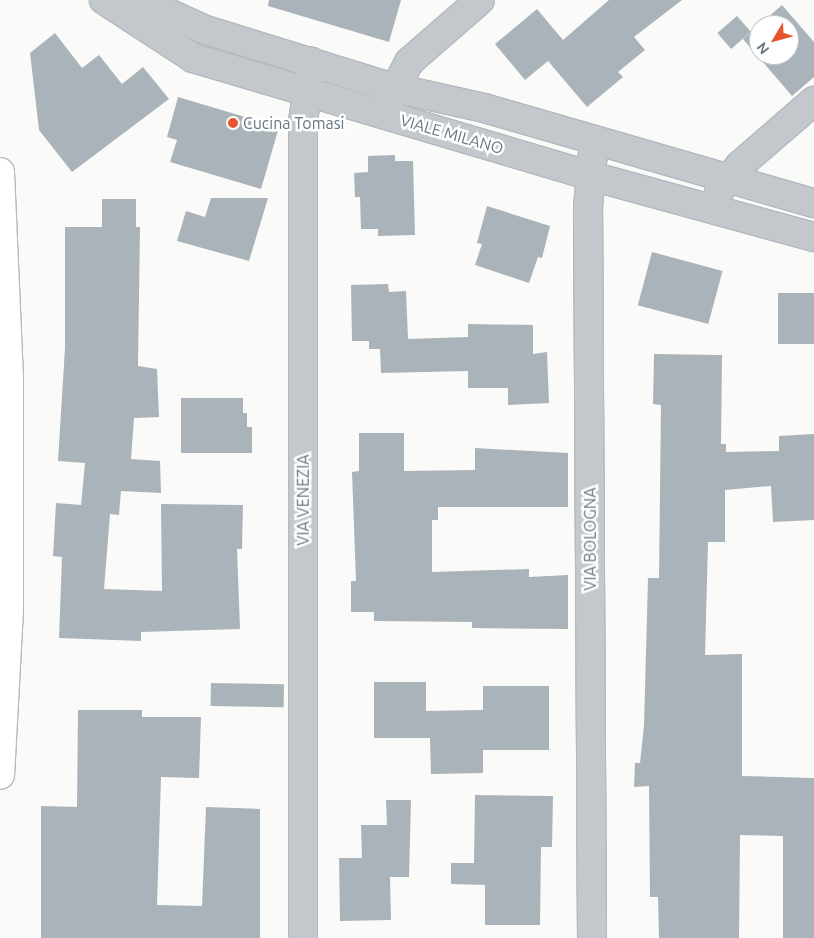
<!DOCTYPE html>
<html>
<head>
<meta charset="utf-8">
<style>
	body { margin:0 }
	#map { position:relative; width:814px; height:938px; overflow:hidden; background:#fafaf8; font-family:Ubuntu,sans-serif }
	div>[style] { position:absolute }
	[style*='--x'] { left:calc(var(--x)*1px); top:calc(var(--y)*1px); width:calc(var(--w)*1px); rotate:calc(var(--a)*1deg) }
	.building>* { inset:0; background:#aab3b9; transform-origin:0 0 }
	.roads { filter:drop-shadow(1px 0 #b3babf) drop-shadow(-1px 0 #b3babf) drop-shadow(0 1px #b3babf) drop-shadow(0 -1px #b3babf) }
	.street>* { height:28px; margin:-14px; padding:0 14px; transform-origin:14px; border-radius:14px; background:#c3c8cc }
	.secondary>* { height:28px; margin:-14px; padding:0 14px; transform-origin:14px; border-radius:14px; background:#fff }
	.dots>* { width:14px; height:14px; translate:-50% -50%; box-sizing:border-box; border:2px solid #fff; border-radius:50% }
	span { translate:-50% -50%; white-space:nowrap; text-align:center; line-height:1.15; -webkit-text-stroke:5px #fff; paint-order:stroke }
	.poi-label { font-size:16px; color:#657683 }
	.left { translate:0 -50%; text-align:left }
	.street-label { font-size:16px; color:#657683 }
	.north { position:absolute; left:749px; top:15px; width:50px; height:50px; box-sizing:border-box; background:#fff; border:1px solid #c1c8cd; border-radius:50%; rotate:233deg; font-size:14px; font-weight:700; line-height:20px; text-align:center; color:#657683 }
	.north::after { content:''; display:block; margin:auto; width:18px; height:22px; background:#e4572e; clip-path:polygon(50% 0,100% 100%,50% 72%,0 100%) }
</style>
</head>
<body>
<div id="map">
	<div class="building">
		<i style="clip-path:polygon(269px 0,401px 0,389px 42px,268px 6px)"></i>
		<i style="clip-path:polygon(609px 0,682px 0,634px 37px,645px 50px,618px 72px,623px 77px,587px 107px,548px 61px,525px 80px,495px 44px,537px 9px,563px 40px)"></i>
		<i style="clip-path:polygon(782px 5px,814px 42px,814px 77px,792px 96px,743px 39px,759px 25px,759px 55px,789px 55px,789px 25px,759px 25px)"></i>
		<i style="left:737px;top:16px;width:21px;height:26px;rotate:49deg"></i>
		<i style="clip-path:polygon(55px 33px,82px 68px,99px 55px,122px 84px,143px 67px,169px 99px,72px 172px,39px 130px,30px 53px)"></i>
		<i style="clip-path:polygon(178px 97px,279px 127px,261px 189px,170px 162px,177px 140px,167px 137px)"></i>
		<i style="clip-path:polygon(395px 155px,395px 161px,413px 161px,415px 235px,378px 236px,378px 229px,361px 229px,360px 197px,355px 197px,354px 173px,368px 172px,368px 156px)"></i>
		<i style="clip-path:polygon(211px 198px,268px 198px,249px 261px,177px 241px,186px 211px,205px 217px)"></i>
		<i style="clip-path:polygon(102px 199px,136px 199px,136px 227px,140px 227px,138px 366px,157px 369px,159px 417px,134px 418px,131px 459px,160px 461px,161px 493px,121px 491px,119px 515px,110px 514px,104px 589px,162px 591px,161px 504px,243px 505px,242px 549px,237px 549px,240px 629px,141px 632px,141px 641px,59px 638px,62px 557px,53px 556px,56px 503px,81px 505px,85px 463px,58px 461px,65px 348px,65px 227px,102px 227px)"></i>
		<i style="clip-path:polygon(487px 206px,550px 226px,542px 258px,538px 257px,529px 283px,475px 265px,482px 244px,477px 243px)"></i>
		<i style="left:652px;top:252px;width:73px;height:55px;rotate:15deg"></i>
		<i style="clip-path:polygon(388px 284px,389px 292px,406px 291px,408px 339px,468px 337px,468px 324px,533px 325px,533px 354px,547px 352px,549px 403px,508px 405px,508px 388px,468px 388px,468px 371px,381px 373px,380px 349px,369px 349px,369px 341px,352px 341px,351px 285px)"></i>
		<i style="left:814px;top:293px;width:51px;height:36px;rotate:90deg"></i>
		<i style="clip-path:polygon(654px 354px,722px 355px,721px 444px,726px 444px,726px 452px,779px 451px,779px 436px,814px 434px,814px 520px,773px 522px,771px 486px,725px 490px,725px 542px,708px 542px,705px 655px,742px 654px,742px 776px,814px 778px,814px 938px,783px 938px,783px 836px,740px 835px,739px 938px,659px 938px,658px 897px,650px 897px,649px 786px,634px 787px,635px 763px,640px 763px,644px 726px,648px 578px,659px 578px,661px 405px,653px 404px)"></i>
		<i style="clip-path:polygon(181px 398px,243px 398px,243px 413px,247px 413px,247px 427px,252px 427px,252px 453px,181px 453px)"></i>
		<i style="clip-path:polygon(359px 433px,404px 433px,404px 471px,475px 470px,475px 448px,568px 453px,568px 507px,438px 507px,438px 520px,432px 520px,432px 572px,529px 569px,529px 577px,568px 575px,568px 629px,472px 628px,472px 622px,374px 621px,374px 612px,351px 612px,351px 581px,356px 581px,352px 472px,359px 471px)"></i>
		<i style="clip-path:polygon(374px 682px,426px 682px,426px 711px,483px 710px,483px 686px,549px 686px,549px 750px,483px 750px,483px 773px,431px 774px,430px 738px,374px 738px)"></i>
		<i style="left:211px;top:683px;width:73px;height:23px;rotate:1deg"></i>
		<i style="clip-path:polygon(78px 710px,142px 710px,142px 717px,201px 717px,199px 778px,161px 777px,157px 905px,202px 906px,206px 807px,260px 809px,260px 938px,41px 938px,41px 806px,77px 807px)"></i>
		<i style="clip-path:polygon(475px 795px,553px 796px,552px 847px,541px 847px,540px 925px,485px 925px,485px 885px,451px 884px,451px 863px,474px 863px)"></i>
		<i style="clip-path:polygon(386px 800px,411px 800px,409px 877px,390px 877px,391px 920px,340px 921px,339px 858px,362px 858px,361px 825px,387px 825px)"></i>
	</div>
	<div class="roads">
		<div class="street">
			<i style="--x:104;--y:0;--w:106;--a:33.1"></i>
			<i style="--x:193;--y:58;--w:415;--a:16.5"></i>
			<i style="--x:591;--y:176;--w:231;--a:15.3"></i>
			<i style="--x:140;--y:0;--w:69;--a:24.7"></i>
			<i style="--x:203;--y:29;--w:200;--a:17.2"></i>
			<i style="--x:394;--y:88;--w:92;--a:12.5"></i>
			<i style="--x:484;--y:108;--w:343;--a:16.1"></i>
			<i style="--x:388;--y:103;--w:46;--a:-62.9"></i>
			<i style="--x:409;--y:62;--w:94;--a:-41.1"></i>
			<i style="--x:719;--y:191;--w:33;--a:-51"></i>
			<i style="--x:740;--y:165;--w:98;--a:-40.9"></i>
			<i style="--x:303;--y:938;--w:816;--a:-90"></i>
			<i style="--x:303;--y:122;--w:61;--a:-82.4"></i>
			<i style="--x:592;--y:938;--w:731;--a:-90.31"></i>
			<i style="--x:588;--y:207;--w:66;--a:-84.8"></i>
		</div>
		<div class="secondary">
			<i style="--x:0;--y:172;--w:203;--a:87.5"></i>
			<i style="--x:9;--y:375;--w:235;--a:90"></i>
			<i style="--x:9;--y:610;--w:165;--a:93.1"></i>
		</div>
	</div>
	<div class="dots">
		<i style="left:233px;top:123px;background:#e4572e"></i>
	</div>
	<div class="poi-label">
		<span class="left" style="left:243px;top:123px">Cucina Tomasi</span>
	</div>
	<div class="street-label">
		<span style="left:452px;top:134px;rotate:16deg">VIALE MILANO</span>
		<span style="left:303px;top:500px;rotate:-90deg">VIA VENEZIA</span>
		<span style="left:590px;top:539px;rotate:-90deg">VIA BOLOGNA</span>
	</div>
	<div class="north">N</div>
</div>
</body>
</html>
